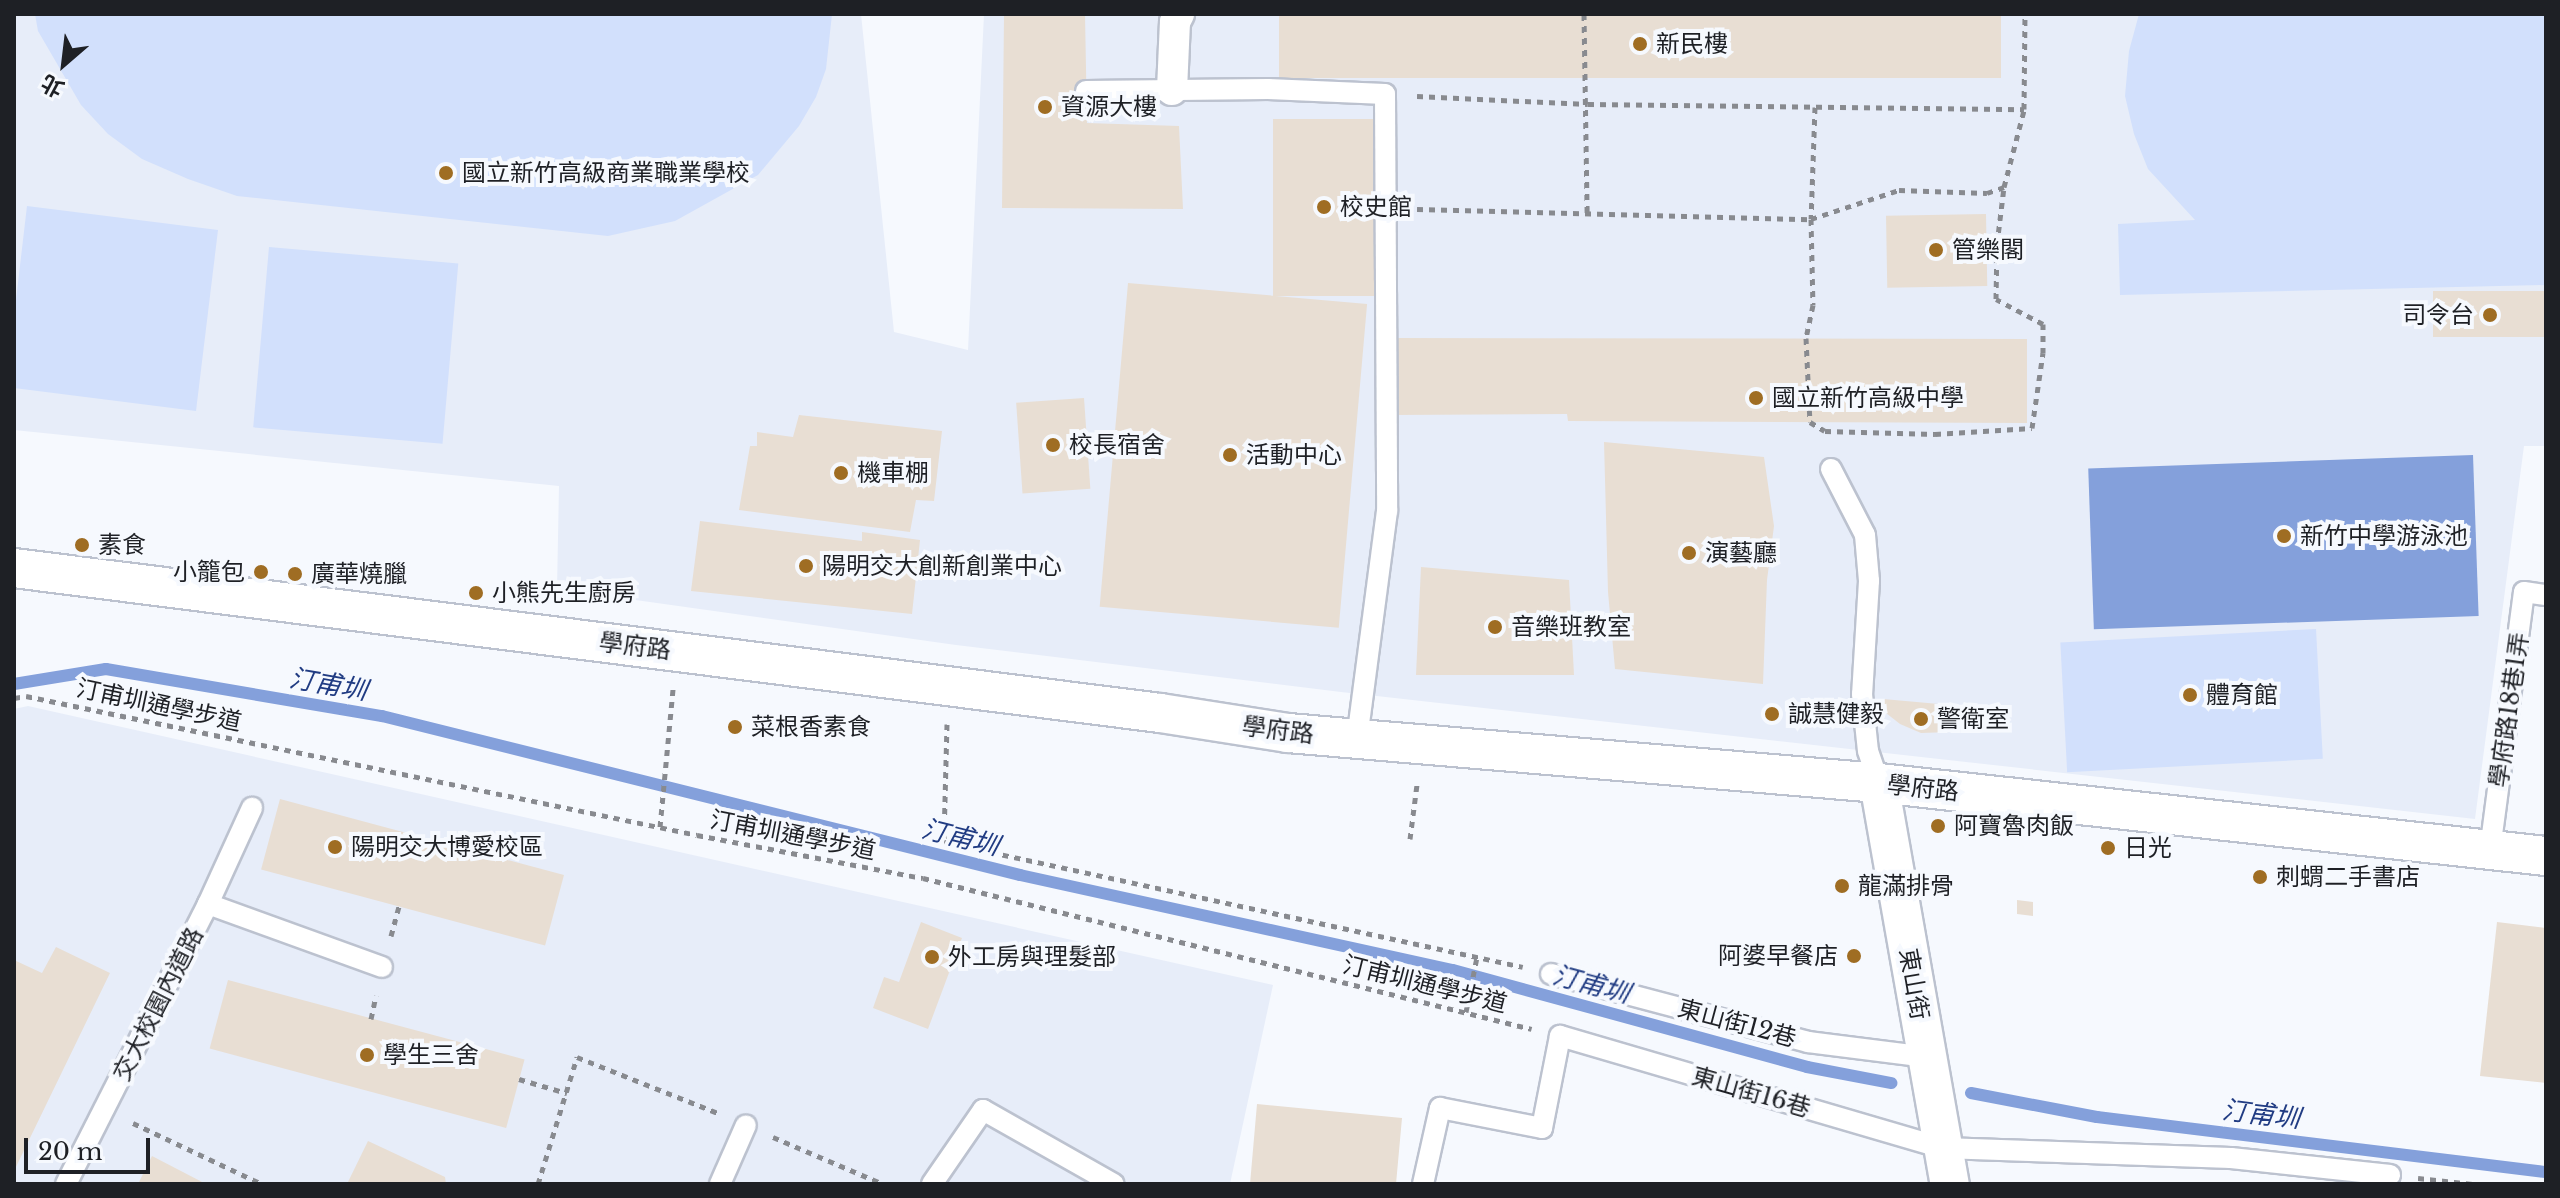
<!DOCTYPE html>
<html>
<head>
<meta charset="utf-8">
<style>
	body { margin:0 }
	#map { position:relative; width:2560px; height:1198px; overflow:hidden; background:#f6f9fe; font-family:"Libre Baskerville","Noto Sans TC",serif }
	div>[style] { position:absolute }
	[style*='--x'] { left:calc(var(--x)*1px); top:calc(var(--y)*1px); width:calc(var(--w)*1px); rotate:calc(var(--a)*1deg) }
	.built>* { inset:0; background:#e7edf9 }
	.green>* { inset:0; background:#d2e0fc; transform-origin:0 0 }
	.water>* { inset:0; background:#84a0db; transform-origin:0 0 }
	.stream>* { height:12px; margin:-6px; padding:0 6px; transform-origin:6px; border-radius:6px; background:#84a0db }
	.building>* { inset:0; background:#e8ded3; transform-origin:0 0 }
	.path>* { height:5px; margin-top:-2.5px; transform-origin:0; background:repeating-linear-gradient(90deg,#888a8f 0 6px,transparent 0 12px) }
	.roads { filter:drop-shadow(2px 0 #bcc2cf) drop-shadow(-2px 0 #bcc2cf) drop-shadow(0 2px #bcc2cf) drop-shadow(0 -2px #bcc2cf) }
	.service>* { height:20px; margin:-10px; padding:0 10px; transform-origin:10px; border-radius:10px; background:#fff }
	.pedestrian>* { height:30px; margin:-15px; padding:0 15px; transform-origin:15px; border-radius:15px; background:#fff }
	.minor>* { height:38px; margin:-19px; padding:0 19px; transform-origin:19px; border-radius:19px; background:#fff }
	.dots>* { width:22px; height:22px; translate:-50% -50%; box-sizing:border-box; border:4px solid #f6f9fe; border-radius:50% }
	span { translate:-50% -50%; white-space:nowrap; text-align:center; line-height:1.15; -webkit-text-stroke:8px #f6f9fe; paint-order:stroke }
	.poi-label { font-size:24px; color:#1e2025 }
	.left { translate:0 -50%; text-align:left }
	.right { translate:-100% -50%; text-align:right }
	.street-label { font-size:24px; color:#1e2025 }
	.water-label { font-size:26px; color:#213c83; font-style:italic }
	.frame { position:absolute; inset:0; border:16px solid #1e2025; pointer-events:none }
	.north { position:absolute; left:24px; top:24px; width:80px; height:80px; -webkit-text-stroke:6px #f6f9fe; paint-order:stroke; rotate:208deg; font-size:22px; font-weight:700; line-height:32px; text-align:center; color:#1e2025 }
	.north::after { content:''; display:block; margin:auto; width:28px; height:36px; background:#1e2025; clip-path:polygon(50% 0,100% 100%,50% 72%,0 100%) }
	.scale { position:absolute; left:24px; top:1138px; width:126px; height:36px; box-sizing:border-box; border:4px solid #1e2025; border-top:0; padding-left:10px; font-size:24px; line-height:28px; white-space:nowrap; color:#1e2025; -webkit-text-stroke:6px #f6f9fe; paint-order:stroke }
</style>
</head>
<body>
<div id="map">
	<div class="built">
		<i style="clip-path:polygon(14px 14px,861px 14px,894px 332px,968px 350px,984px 14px,2546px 14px,2546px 446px,2524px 446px,2475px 819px,1341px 692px,956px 645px,557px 589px,559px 486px,14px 430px)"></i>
		<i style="clip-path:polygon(28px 706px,1273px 985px,1230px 1184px,14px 1184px,14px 709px)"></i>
	</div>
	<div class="green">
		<i style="clip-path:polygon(35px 14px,832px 14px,826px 69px,816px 97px,799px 126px,758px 175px,675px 221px,608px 236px,237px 196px,188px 179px,142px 159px,108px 134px,81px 105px,38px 31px)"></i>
		<i style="clip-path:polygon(2139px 14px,2546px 14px,2546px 285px,2120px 295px,2118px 224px,2195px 220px,2148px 169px,2134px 134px,2125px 96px,2129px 51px)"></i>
		<i style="clip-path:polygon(27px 206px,218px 230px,196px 411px,14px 388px,14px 317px)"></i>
		<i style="left:269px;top:247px;width:190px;height:181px;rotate:5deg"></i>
		<i style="left:2316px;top:629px;width:130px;height:256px;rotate:87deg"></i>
	</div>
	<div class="water">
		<i style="left:2473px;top:455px;width:161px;height:385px;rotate:88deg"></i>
	</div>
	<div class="stream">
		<i style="--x:14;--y:684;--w:93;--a:-9.3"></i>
		<i style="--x:106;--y:669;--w:280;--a:9.7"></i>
		<i style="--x:382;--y:716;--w:658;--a:13.99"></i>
		<i style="--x:1020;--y:875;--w:443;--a:12.4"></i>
		<i style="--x:1453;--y:970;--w:367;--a:15.3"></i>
		<i style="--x:1807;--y:1067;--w:86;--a:10.8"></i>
		<i style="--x:1971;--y:1093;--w:128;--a:10.8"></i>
		<i style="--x:2097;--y:1117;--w:452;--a:7"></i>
	</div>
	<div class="building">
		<i style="clip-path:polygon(1004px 14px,1085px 14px,1087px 123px,1179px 126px,1183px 209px,1002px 208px)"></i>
		<i style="left:1279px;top:14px;width:722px;height:64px"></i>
		<i style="left:1374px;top:119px;width:177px;height:101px;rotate:90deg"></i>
		<i style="left:1986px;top:214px;width:72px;height:100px;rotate:89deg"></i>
		<i style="left:1128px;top:283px;width:240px;height:325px;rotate:5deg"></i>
		<i style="left:2546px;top:291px;width:46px;height:113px;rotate:90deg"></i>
		<i style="clip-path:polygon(1391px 338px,2027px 339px,2027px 423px,1568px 421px,1567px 414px,1391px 415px)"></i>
		<i style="left:1084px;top:398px;width:91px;height:68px;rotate:86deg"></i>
		<i style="clip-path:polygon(799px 415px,942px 431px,934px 501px,916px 500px,910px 532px,739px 510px,750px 446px,757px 446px,757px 432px,793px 437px)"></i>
		<i style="clip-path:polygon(1604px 442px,1764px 457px,1774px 526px,1767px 580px,1763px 684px,1615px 669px,1608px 592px)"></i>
		<i style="clip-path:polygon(700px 521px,862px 541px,862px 532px,920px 540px,912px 614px,691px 591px)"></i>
		<i style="clip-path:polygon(1421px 567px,1569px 580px,1574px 675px,1416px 675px)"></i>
		<i style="clip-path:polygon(1883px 699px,1950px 705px,1950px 732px,1921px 733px,1900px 724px,1886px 713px)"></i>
		<i style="left:280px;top:799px;width:294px;height:73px;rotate:15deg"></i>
		<i style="clip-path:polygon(2017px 900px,2033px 902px,2033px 916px,2017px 914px)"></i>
		<i style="clip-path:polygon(921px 922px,962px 938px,928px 1029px,873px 1008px,884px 977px,899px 982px)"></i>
		<i style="clip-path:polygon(2497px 922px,2546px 928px,2546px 1083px,2480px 1076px)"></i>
		<i style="clip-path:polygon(56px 947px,110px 973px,14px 1171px,14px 960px,42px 973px)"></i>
		<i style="left:228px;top:980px;width:307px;height:71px;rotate:15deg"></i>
		<i style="clip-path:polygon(1257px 1104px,1402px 1118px,1396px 1184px,1250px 1184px)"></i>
		<i style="clip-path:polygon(368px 1141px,445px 1177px,446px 1184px,347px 1184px)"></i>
		<i style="clip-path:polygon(152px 1156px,206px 1184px,138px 1184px)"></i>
	</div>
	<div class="path">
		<i style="--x:1584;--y:14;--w:199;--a:89.1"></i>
		<i style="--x:1417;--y:96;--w:171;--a:2.7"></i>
		<i style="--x:1588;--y:104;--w:436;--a:0.7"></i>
		<i style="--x:2024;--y:109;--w:95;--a:-89.4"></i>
		<i style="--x:1815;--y:107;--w:112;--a:92"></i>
		<i style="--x:1811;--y:219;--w:93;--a:-18.2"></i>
		<i style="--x:1899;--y:190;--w:88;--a:2"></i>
		<i style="--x:1987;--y:193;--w:18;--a:-19"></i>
		<i style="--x:2004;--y:187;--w:80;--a:-75.4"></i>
		<i style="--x:1417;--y:209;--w:394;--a:1.5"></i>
		<i style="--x:1811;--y:219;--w:86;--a:88.7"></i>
		<i style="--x:1813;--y:305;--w:34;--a:102"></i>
		<i style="--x:1806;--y:338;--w:84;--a:87.3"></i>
		<i style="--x:1810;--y:422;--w:17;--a:31"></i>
		<i style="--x:1825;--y:431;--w:110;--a:1.6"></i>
		<i style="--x:1935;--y:434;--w:97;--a:-3.5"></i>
		<i style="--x:2032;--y:428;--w:76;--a:-81.7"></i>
		<i style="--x:2043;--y:353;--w:29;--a:-90"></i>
		<i style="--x:2043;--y:324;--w:53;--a:-152"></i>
		<i style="--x:1996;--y:299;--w:55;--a:-89"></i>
		<i style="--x:1997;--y:244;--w:57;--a:-83"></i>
		<i style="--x:14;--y:698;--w:12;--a:-9"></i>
		<i style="--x:26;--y:696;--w:685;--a:11.7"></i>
		<i style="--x:697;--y:835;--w:230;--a:10.8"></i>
		<i style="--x:923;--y:878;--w:627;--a:13.93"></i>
		<i style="--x:947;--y:724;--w:118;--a:91.5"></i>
		<i style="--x:944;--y:842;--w:592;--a:12.18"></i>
		<i style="--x:660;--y:827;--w:139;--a:-84.6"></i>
		<i style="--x:1410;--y:839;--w:55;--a:-82.7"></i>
		<i style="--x:391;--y:936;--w:31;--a:-75"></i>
		<i style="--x:1466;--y:1012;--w:56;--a:-78.7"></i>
		<i style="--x:371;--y:1019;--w:24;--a:-78"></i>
		<i style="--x:519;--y:1079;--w:50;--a:16.3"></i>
		<i style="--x:133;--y:1123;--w:143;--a:25.3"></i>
		<i style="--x:773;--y:1137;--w:120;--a:23.1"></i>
		<i style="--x:2418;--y:1178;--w:55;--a:6.2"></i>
		<i style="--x:538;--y:1184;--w:133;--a:-72.9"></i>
		<i style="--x:577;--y:1057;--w:154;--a:21.7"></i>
	</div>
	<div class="roads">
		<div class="service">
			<i style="--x:1086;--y:91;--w:182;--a:-0.6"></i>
			<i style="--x:1268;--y:89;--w:117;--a:2.4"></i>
			<i style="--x:1385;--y:94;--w:417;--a:89.7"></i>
			<i style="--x:1387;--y:511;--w:231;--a:97.5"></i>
			<i style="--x:1831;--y:469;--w:74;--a:62.7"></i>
			<i style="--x:1865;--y:535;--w:46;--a:85"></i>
			<i style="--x:1869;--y:581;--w:113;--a:93.5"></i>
			<i style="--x:1862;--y:694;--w:57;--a:84"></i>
			<i style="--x:1868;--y:751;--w:34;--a:71"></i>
			<i style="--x:2490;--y:850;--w:260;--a:-82.5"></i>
			<i style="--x:2524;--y:592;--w:22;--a:8"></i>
			<i style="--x:208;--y:904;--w:106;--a:-65.4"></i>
			<i style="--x:1551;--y:974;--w:266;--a:14.8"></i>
			<i style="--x:1808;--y:1042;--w:120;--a:7.2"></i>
			<i style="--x:66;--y:1184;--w:314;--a:-63.1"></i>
			<i style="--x:208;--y:904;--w:185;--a:19.9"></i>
			<i style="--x:720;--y:1184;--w:64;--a:-66.2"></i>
			<i style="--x:932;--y:1184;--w:90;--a:-55.4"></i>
			<i style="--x:983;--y:1110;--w:150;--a:29.5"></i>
			<i style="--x:1423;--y:1184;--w:78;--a:-77.4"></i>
			<i style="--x:1440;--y:1108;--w:104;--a:11.1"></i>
			<i style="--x:1542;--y:1128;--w:94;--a:-78.9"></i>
			<i style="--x:1560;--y:1036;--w:399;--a:16.3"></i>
			<i style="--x:1943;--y:1148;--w:288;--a:2"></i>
			<i style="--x:2231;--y:1158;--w:160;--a:6.1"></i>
		</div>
		<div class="pedestrian">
			<i style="--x:1172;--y:90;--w:68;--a:-87.5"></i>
			<i style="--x:1175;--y:22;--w:9;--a:-63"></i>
		</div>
		<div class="minor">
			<i style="--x:14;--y:568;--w:1155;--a:7.21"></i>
			<i style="--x:1160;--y:713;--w:130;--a:8.9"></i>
			<i style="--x:1288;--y:733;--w:593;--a:4.84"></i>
			<i style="--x:1879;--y:783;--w:671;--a:6.25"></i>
			<i style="--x:1879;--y:783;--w:407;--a:80"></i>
		</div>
	</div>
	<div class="dots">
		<i style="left:1640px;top:44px;background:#9f6d23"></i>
		<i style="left:1045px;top:107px;background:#9f6d23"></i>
		<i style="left:446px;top:173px;background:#9f6d23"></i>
		<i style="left:1324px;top:207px;background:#9f6d23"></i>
		<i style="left:1936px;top:250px;background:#9f6d23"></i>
		<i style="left:2490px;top:315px;background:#9f6d23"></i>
		<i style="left:1756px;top:398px;background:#9f6d23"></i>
		<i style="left:1053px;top:445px;background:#9f6d23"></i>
		<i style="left:1230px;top:455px;background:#9f6d23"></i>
		<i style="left:841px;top:473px;background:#9f6d23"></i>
		<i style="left:2284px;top:536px;background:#9f6d23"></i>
		<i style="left:82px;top:545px;background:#9f6d23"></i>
		<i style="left:1689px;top:553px;background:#9f6d23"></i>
		<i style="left:806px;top:566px;background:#9f6d23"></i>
		<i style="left:261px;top:572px;background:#9f6d23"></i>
		<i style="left:295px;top:574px;background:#9f6d23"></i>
		<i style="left:476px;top:593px;background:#9f6d23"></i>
		<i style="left:1495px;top:627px;background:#9f6d23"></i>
		<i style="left:2190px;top:695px;background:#9f6d23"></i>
		<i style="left:1772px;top:714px;background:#9f6d23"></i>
		<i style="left:1921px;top:719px;background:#9f6d23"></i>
		<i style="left:735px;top:727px;background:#9f6d23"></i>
		<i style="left:1938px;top:826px;background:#9f6d23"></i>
		<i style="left:335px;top:847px;background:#9f6d23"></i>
		<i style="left:2108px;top:848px;background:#9f6d23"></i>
		<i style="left:2260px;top:877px;background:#9f6d23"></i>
		<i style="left:1842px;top:886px;background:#9f6d23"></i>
		<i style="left:1854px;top:956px;background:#9f6d23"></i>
		<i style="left:932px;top:957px;background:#9f6d23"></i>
		<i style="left:367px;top:1055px;background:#9f6d23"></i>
	</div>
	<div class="poi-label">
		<span class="left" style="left:1656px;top:44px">新民樓</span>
		<span class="left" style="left:1061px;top:107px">資源大樓</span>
		<span class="left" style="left:462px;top:173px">國立新竹高級商業職業學校</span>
		<span class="left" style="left:1340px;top:207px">校史館</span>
		<span class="left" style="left:1952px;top:250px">管樂閣</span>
		<span class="right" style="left:2474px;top:315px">司令台</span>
		<span class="left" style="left:1772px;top:398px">國立新竹高級中學</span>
		<span class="left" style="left:1069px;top:445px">校長宿舍</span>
		<span class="left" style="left:1246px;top:455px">活動中心</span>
		<span class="left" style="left:857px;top:473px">機車棚</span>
		<span class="left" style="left:2300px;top:536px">新竹中學游泳池</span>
		<span class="left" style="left:98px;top:545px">素食</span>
		<span class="left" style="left:1705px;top:553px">演藝廳</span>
		<span class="left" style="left:822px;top:566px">陽明交大創新創業中心</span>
		<span class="right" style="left:245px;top:572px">小籠包</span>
		<span class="left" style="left:311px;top:574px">廣華燒臘</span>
		<span class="left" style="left:492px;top:593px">小熊先生廚房</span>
		<span class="left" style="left:1511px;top:627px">音樂班教室</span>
		<span class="left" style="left:2206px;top:695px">體育館</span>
		<span class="left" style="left:1788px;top:714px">誠慧健毅</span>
		<span class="left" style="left:1937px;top:719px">警衛室</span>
		<span class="left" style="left:751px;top:727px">菜根香素食</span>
		<span class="left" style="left:1954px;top:826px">阿寶魯肉飯</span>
		<span class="left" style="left:351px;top:847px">陽明交大博愛校區</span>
		<span class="left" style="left:2124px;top:848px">日光</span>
		<span class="left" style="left:2276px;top:877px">刺蝟二手書店</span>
		<span class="left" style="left:1858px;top:886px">龍滿排骨</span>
		<span class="right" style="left:1838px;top:956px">阿婆早餐店</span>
		<span class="left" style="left:948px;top:957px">外工房與理髮部</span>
		<span class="left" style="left:383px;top:1055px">學生三舍</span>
	</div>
	<div class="street-label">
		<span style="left:635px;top:646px;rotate:7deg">學府路</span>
		<span style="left:159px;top:705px;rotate:12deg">汀甫圳通學步道</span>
		<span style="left:2509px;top:710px;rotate:-82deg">學府路18巷1弄</span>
		<span style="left:1278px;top:730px;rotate:7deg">學府路</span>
		<span style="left:1923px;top:788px;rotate:6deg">學府路</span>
		<span style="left:793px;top:835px;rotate:11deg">汀甫圳通學步道</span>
		<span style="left:1425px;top:984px;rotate:14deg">汀甫圳通學步道</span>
		<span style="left:1914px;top:984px;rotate:80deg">東山街</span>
		<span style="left:158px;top:1004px;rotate:-63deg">交大校園內道路</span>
		<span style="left:1737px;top:1023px;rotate:15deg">東山街12巷</span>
		<span style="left:1751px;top:1092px;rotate:16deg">東山街16巷</span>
	</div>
	<div class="water-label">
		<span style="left:328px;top:685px;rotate:10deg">汀甫圳</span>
		<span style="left:960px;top:838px;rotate:14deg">汀甫圳</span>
		<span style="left:1591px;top:985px;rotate:15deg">汀甫圳</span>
		<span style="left:2261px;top:1115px;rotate:7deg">汀甫圳</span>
	</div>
	<div class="frame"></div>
	<div class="north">北</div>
	<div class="scale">20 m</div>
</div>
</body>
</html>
